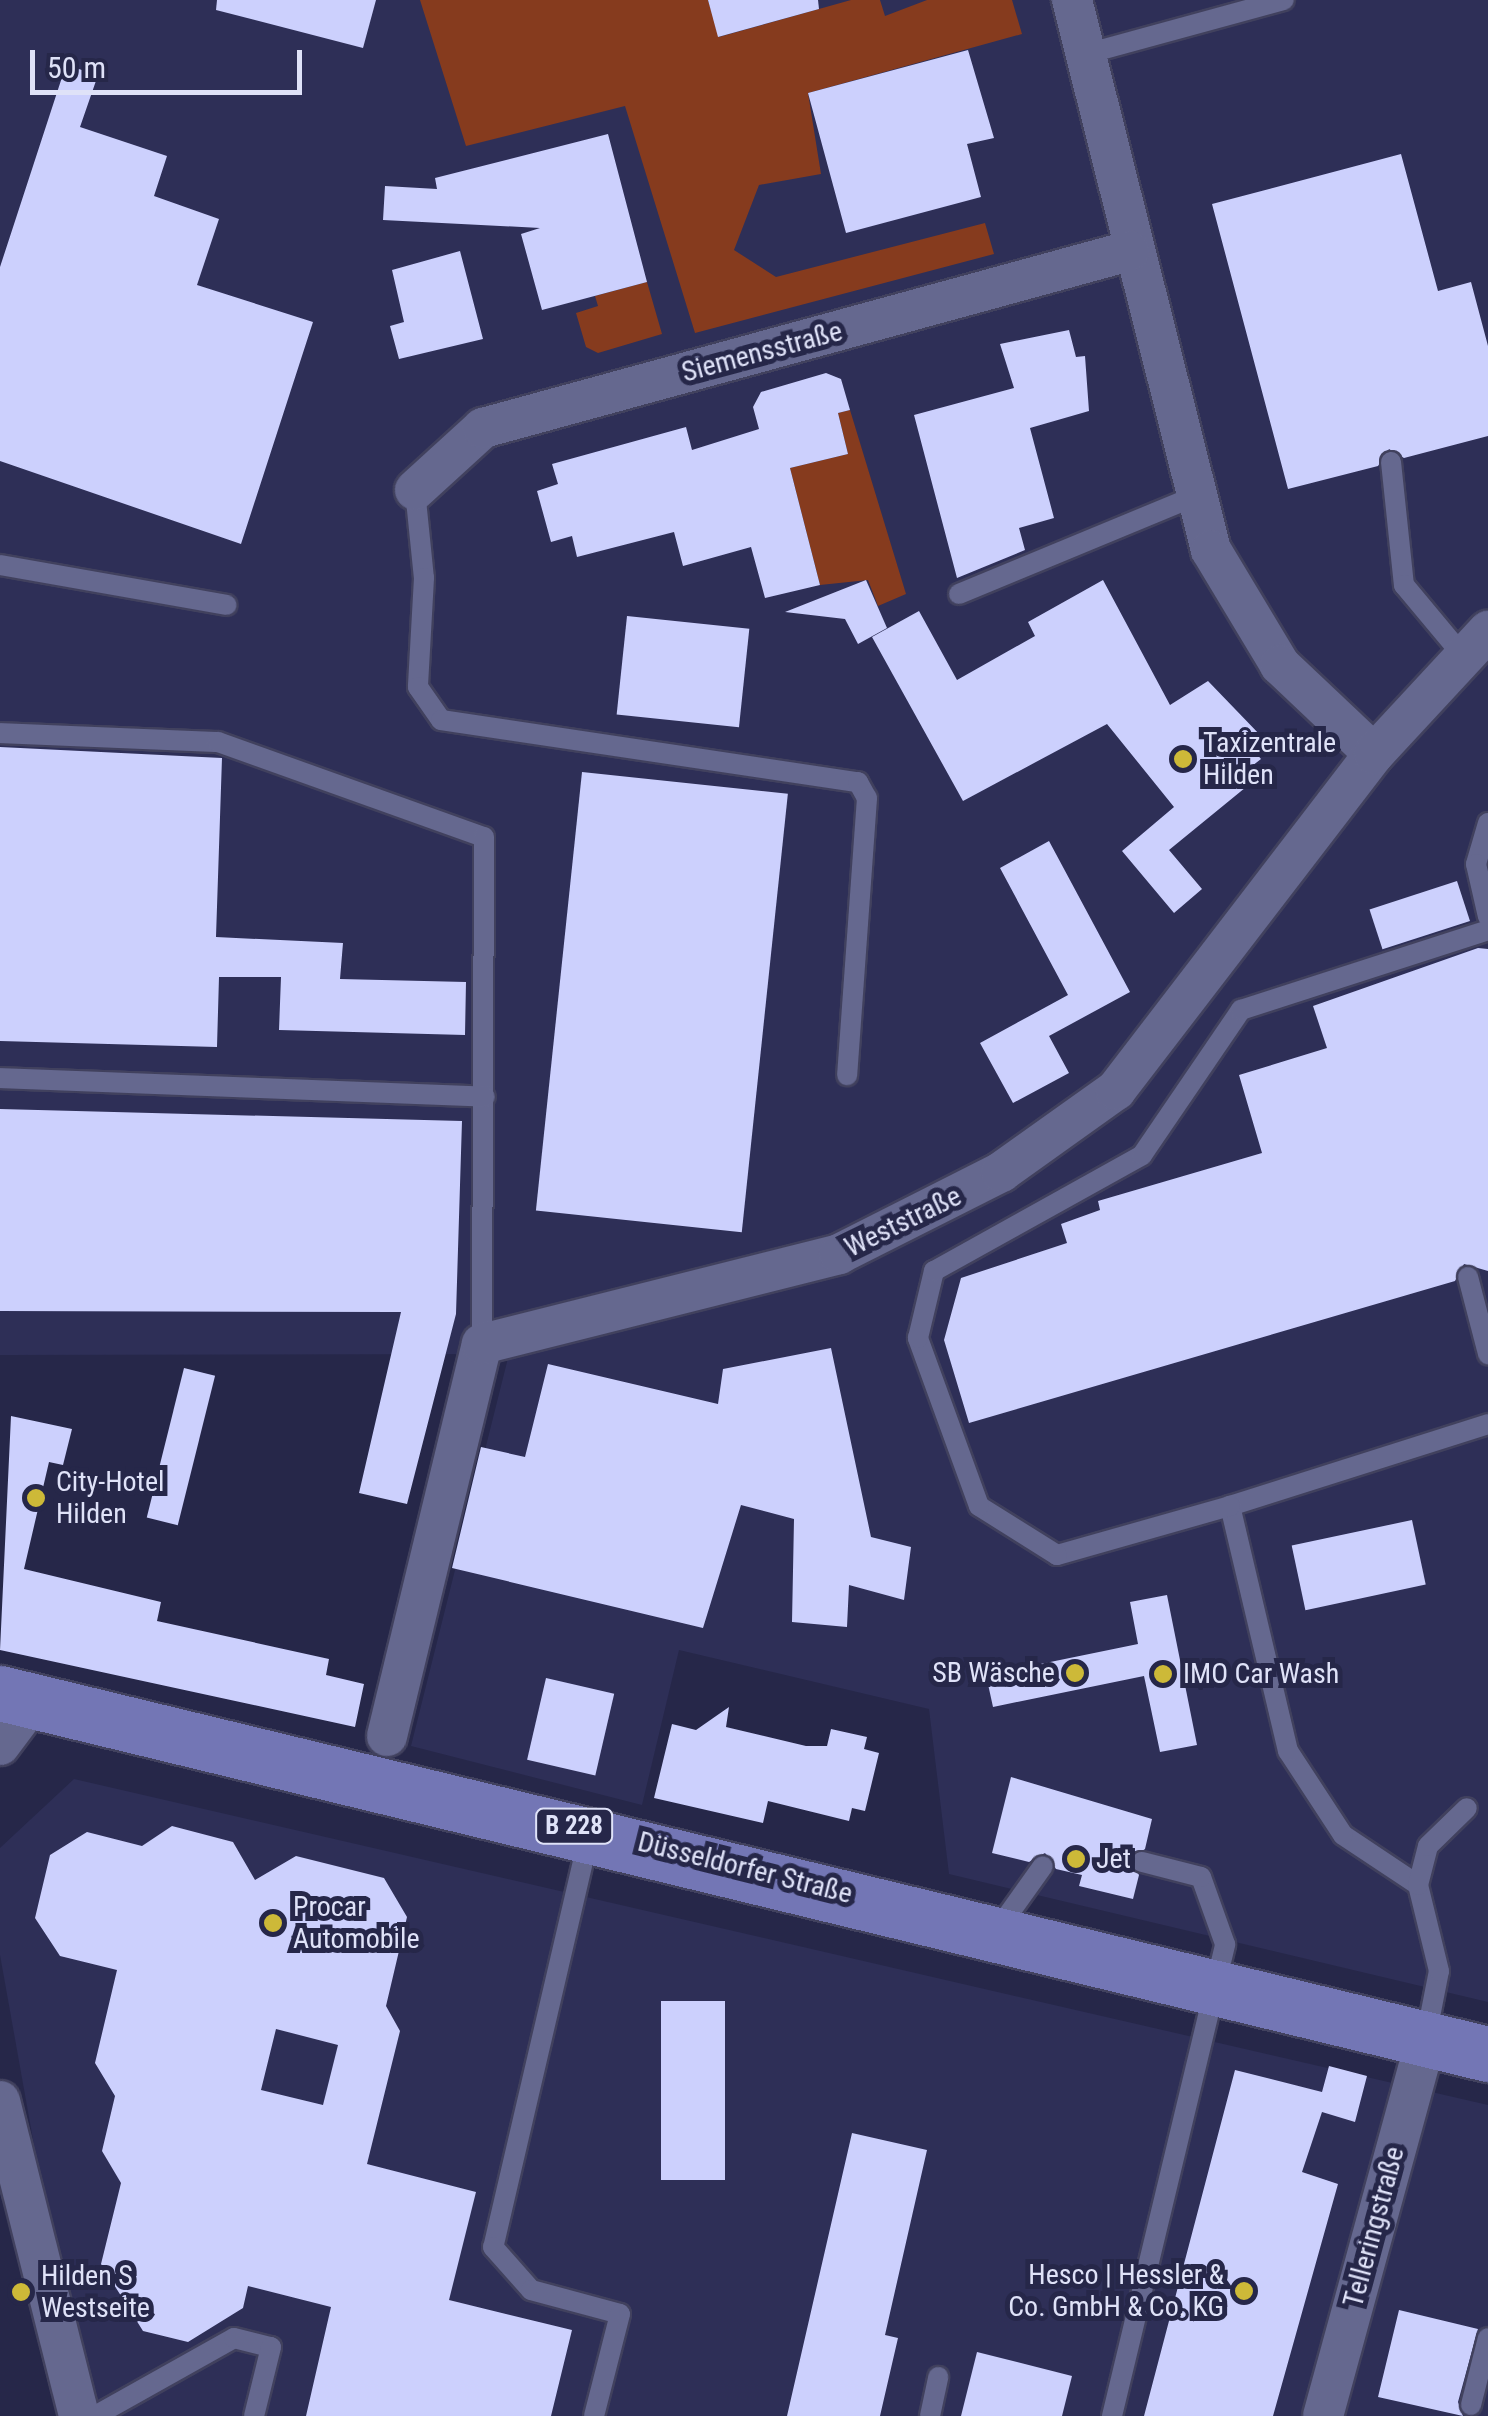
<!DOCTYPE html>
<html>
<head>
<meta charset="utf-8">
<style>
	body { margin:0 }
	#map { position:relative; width:1488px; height:2416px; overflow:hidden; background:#262749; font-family:"Roboto Condensed",sans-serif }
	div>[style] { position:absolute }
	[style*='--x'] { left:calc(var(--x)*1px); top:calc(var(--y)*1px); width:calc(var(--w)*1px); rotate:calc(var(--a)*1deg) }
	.built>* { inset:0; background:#2e2f57 }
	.green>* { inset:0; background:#863b1e }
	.building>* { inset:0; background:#ccd0fd; transform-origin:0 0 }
	.roads { filter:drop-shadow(2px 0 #41415e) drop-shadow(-2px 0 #41415e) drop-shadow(0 2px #41415e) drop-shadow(0 -2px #41415e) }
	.lane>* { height:20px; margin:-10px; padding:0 10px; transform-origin:10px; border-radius:10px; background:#65688f }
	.street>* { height:40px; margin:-20px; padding:0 20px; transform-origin:20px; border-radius:20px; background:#65688f }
	.primary>* { height:55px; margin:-27.5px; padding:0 27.5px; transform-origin:27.5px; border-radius:27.5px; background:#7376b5 }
	.dots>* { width:28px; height:28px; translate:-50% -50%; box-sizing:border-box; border:5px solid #262749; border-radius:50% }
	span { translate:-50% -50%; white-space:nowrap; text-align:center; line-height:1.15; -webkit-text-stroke:10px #262749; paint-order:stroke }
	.shield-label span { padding:2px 8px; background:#262749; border:2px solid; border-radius:8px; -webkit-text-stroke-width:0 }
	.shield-label { font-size:25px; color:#dfe2f8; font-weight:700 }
	.street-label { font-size:28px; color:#dfe2f8 }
	.poi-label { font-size:28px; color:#dfe2f8 }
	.left { translate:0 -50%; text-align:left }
	.right { translate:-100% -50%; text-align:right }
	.scale { position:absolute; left:30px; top:50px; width:272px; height:45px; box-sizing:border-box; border:5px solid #dfe2f8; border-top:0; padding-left:12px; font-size:30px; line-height:35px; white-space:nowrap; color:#dfe2f8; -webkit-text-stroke:8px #262749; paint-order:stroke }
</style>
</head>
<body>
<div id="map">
	<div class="built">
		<i style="clip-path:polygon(0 0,1488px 0,1488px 2002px,949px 1874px,929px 1709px,679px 1650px,642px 1805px,411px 1746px,509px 1354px,0 1355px)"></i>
		<i style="clip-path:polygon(74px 1779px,1488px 2105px,1488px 2416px,94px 2416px,54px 2257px,0 1955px,0 1848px)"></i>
	</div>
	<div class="green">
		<i style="clip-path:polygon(420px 0,708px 0,719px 37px,851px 0,880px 0,885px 16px,927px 0,1012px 0,1022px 34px,808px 93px,821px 174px,759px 185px,734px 250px,776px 277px,985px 223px,994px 254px,695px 333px,625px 106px,466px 146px)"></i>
		<i style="clip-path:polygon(647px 282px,662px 334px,598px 353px,586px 347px,576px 313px,598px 306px,595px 296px)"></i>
		<i style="clip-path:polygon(850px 410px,906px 594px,878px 606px,868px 580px,820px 585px,790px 468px,848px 454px,838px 413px)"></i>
	</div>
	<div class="building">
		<i style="clip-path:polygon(217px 0,376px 0,363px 48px,216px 10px)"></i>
		<i style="clip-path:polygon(708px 0,818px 0,819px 9px,718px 37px)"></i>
		<i style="clip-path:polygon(968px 50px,994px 138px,967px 144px,981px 197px,846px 233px,808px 93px)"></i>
		<i style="clip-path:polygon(66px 65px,98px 75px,80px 127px,167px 156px,154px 196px,219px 219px,197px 285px,313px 322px,241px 544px,0 461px,0 267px)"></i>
		<i style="clip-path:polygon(608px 134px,647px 282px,542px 310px,521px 234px,540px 228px,383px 220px,385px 186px,437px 189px,435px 178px)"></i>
		<i style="clip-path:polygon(1401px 154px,1438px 291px,1471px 282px,1488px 346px,1488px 436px,1404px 458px,1389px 449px,1378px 466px,1288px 489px,1212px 204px)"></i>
		<i style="clip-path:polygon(460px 251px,483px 339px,399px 359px,390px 326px,404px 322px,392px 270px)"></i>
		<i style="clip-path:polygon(1069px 330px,1076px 357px,1085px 356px,1089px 411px,1030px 428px,1054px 518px,1019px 528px,1025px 550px,957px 578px,914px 415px,1014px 388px,1000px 344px)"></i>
		<i style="clip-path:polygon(826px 373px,841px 379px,850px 410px,838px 413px,848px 454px,790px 468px,820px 585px,765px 598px,751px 547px,683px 566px,674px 532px,577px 557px,572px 536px,551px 542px,537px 491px,558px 484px,552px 464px,686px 427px,692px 450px,759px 429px,753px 407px,761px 392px)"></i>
		<i style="clip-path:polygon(866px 580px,887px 628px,858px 644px,845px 619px,785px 612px)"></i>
		<i style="clip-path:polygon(1103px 580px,1170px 705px,1208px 681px,1262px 737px,1250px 746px,1261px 759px,1243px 773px,1251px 783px,1169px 850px,1202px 889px,1174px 913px,1122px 851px,1174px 807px,1107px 724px,963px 801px,872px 637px,919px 611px,957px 680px,1035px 636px,1028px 622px)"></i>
		<i style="left:627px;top:616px;width:123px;height:99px;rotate:6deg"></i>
		<i style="clip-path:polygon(0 747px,222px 758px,216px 937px,343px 943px,340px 979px,466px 982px,465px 1035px,279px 1030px,281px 977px,219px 977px,217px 1047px,0 1041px)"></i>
		<i style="left:582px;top:772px;width:207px;height:441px;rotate:6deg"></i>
		<i style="clip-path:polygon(1049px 841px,1130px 992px,1049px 1036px,1069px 1073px,1013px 1103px,980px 1043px,1068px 995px,1000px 868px)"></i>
		<i style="left:1457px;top:881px;width:42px;height:92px;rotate:72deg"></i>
		<i style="clip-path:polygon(1478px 948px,1488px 949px,1488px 1271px,1464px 1264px,1455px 1281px,969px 1423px,944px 1340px,961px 1278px,1067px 1243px,1061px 1224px,1100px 1210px,1098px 1201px,1262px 1153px,1239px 1075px,1327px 1048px,1313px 1006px)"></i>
		<i style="clip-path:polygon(0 1109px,462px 1121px,456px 1314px,407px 1504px,359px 1493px,401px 1312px,0 1311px)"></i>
		<i style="clip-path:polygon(831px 1348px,871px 1537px,911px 1547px,904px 1600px,849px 1585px,847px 1627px,792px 1622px,794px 1519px,741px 1505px,703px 1628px,452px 1568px,481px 1447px,525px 1457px,548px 1364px,718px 1404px,723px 1369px)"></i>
		<i style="left:184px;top:1368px;width:32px;height:154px;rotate:14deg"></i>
		<i style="clip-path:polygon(11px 1416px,72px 1429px,63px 1465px,49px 1462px,24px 1569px,161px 1602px,157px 1621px,329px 1659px,326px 1675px,364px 1684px,355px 1727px,0 1650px)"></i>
		<i style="left:1412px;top:1520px;width:66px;height:123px;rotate:78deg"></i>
		<i style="clip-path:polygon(1167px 1595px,1197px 1745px,1160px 1752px,1144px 1676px,993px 1707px,986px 1675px,1138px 1644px,1130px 1602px)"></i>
		<i style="left:546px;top:1678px;width:70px;height:84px;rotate:13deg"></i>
		<i style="clip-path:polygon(729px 1707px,726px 1727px,806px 1746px,827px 1746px,831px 1729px,867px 1737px,864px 1749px,879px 1753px,865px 1811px,852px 1808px,849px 1821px,768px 1801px,763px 1823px,654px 1798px,672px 1724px,696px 1730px)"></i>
		<i style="clip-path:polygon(1011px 1777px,1152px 1819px,1145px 1849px,1129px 1860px,1139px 1875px,1133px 1899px,1079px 1886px,1082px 1875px,1056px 1869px,1045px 1853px,1029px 1862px,992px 1853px)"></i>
		<i style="clip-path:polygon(evenodd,172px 1826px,233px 1842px,255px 1880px,296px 1856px,384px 1878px,407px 1917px,386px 2006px,400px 2031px,367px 2164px,476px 2192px,449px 2300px,572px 2330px,551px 2416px,306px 2416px,331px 2307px,248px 2286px,243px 2308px,188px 2342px,143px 2331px,101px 2264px,121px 2183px,102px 2151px,115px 2096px,95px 2063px,117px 1970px,60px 1956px,35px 1918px,50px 1855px,87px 1832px,142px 1846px,172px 1826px,276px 2029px,338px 2045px,323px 2105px,261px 2090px,276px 2029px)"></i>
		<i style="left:661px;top:2001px;width:64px;height:179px"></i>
		<i style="clip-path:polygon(1329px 2066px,1367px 2076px,1355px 2122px,1322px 2112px,1302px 2172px,1338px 2184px,1273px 2416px,1144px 2416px,1235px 2070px,1322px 2092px)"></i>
		<i style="clip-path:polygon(852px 2133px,927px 2150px,885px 2335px,898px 2338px,880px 2416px,787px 2416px)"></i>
		<i style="clip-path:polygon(1399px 2310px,1478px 2329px,1458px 2402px,1463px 2416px,1378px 2397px)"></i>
		<i style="clip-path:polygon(977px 2352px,1072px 2376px,1062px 2416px,961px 2416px)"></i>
	</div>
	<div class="roads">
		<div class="lane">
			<i style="--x:1086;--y:54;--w:205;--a:-15.3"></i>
			<i style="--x:1391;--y:462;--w:124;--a:84"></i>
			<i style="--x:1404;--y:585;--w:94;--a:50.2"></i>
			<i style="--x:415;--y:490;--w:88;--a:84.2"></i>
			<i style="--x:424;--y:578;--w:109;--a:93.2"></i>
			<i style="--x:418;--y:687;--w:40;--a:55.1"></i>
			<i style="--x:441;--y:720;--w:422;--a:8.5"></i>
			<i style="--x:858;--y:782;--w:18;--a:61"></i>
			<i style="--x:867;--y:798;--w:278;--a:94.1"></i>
			<i style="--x:0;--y:565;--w:230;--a:10"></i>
			<i style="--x:959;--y:594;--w:259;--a:-22.5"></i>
			<i style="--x:0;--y:733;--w:218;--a:2.4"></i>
			<i style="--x:218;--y:742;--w:282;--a:19.7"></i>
			<i style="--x:484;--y:837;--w:507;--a:90.23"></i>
			<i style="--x:1488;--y:823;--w:43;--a:106.3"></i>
			<i style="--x:1476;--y:864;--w:54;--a:77.2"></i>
			<i style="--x:0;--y:1078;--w:485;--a:2.2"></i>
			<i style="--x:1468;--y:1277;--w:80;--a:75.4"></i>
			<i style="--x:1230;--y:1506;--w:271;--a:-17.6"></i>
			<i style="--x:588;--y:1840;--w:418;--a:103.1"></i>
			<i style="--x:493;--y:2247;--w:57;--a:48.5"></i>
			<i style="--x:531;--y:2290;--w:92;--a:15.1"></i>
			<i style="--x:620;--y:2314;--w:105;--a:104.3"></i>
			<i style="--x:1418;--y:1885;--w:90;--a:-146.3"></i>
			<i style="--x:1343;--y:1835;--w:100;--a:-123.2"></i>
			<i style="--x:1288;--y:1751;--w:252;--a:-103.3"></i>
			<i style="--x:1230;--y:1506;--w:180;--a:164.2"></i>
			<i style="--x:1057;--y:1555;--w:92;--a:-147.9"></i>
			<i style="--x:979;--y:1506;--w:179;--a:-110"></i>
			<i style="--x:918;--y:1338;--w:69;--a:-76.6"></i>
			<i style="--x:934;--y:1271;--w:238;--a:-29.1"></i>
			<i style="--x:1142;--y:1155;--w:176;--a:-55.7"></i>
			<i style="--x:1241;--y:1010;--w:260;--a:-17.9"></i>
			<i style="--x:998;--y:1929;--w:77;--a:-54.5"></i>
			<i style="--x:1426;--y:2037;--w:67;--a:-78.9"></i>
			<i style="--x:1439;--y:1971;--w:89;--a:-103.7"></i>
			<i style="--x:1418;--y:1885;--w:40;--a:-75.6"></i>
			<i style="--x:1428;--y:1846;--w:54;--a:-44.3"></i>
			<i style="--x:1471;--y:2405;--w:69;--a:-75.8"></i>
			<i style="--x:95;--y:2416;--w:159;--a:-29.3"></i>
			<i style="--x:234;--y:2338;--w:38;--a:14"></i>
			<i style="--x:271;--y:2347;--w:71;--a:103.8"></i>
			<i style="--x:930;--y:2416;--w:40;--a:-78"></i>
			<i style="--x:1112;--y:2416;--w:485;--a:-76.5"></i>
			<i style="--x:1225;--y:1944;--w:71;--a:-109.7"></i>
			<i style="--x:1201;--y:1877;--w:61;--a:-165.7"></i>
		</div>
		<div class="street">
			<i style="--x:1072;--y:0;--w:567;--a:75.82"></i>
			<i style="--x:1211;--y:550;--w:134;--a:59"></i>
			<i style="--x:1280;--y:665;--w:129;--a:43.4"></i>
			<i style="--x:415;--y:490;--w:92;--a:-42.4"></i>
			<i style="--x:483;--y:428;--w:670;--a:-15.32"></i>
			<i style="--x:387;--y:1736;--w:403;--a:-76.4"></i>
			<i style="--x:482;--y:1344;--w:368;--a:-14.1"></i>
			<i style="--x:839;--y:1254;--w:182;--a:-26.8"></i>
			<i style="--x:1001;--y:1172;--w:141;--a:-35.5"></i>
			<i style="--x:1116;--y:1090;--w:424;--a:-52.5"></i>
			<i style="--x:1374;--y:754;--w:168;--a:-47.2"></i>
			<i style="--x:0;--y:1745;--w:55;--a:-53.1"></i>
			<i style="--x:0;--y:2101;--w:325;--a:75.9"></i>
			<i style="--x:1323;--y:2416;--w:391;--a:-74.7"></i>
		</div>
		<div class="primary">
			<i style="--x:0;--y:1693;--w:1531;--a:13.64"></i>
		</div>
	</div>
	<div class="dots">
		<i style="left:1183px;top:759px;background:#cdb938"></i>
		<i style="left:36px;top:1498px;background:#cdb938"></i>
		<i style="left:1075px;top:1673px;background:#cdb938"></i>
		<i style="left:1163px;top:1674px;background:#cdb938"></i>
		<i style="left:1076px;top:1859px;background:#cdb938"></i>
		<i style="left:273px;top:1923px;background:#cdb938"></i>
		<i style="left:1244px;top:2291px;background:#cdb938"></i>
		<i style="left:21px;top:2292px;background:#cdb938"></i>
	</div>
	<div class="shield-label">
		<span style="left:574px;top:1826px">B 228</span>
	</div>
	<div class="street-label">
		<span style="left:762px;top:352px;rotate:-15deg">Siemensstraße</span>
		<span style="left:903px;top:1222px;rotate:-26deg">Weststraße</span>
		<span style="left:745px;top:1868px;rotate:14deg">Düsseldorfer Straße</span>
		<span style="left:1374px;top:2227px;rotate:-75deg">Telleringstraße</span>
	</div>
	<div class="poi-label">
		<span class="left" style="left:1203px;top:759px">Taxizentrale<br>Hilden</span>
		<span class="left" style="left:56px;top:1498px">City-Hotel<br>Hilden</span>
		<span class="right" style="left:1055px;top:1673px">SB Wäsche</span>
		<span class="left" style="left:1183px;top:1674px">IMO Car Wash</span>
		<span class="left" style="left:1096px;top:1859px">Jet</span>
		<span class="left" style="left:293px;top:1923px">Procar<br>Automobile</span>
		<span class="right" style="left:1224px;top:2291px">Hesco | Hessler &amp;<br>Co. GmbH &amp; Co. KG</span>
		<span class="left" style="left:41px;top:2292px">Hilden S<br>Westseite</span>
	</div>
	<div class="scale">50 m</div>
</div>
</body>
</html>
